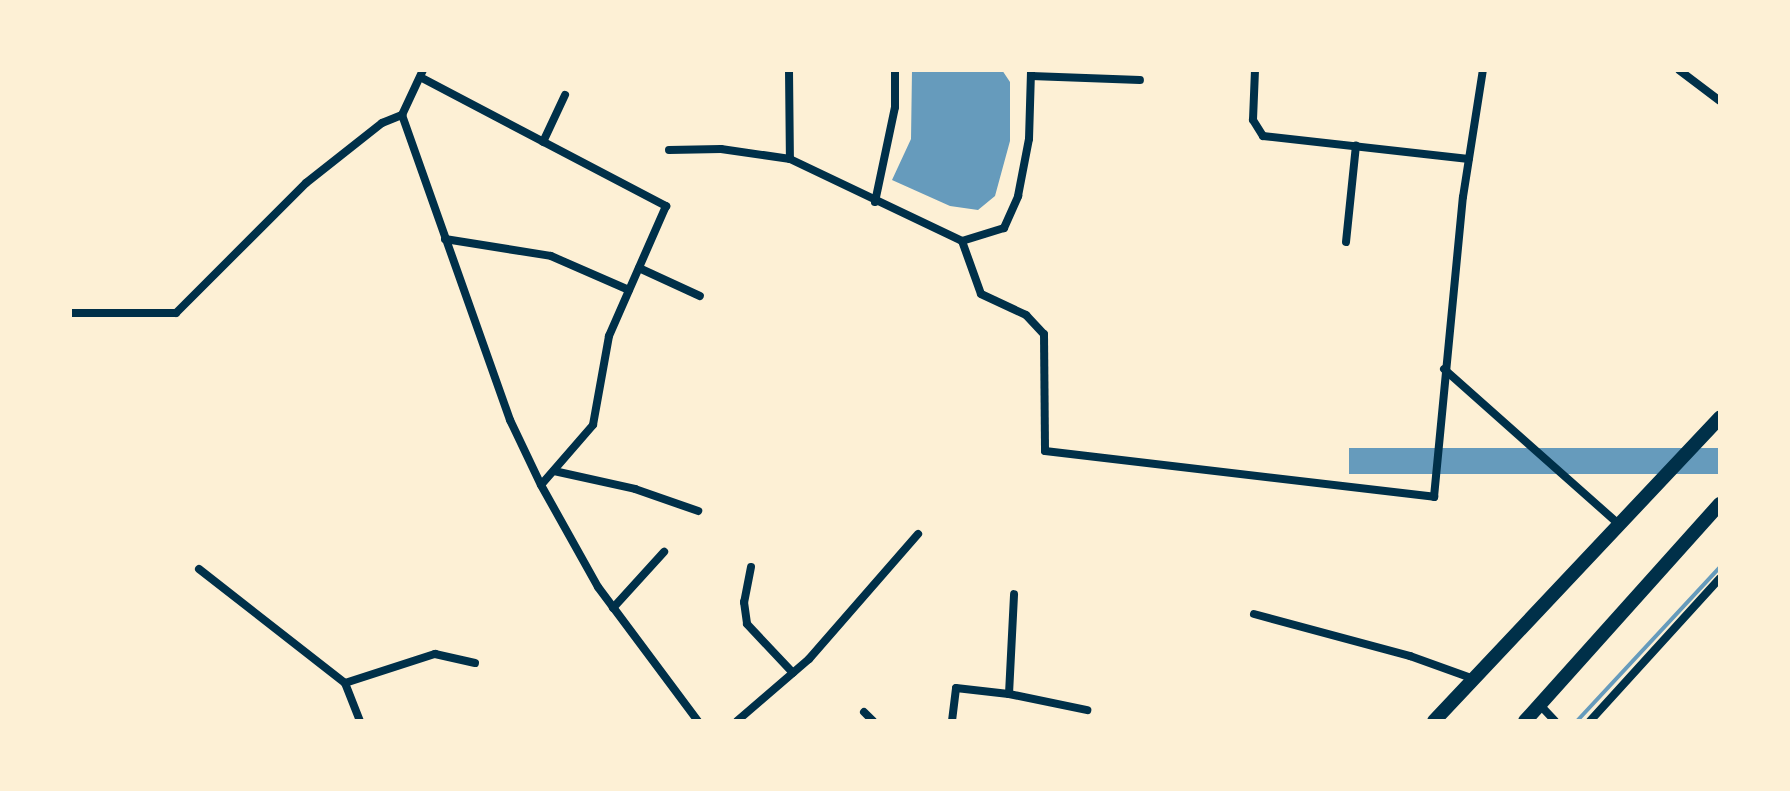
<!DOCTYPE html>
<html>
<head>
<meta charset="utf-8">
<style>
	body { margin:0 }
	#map { position:relative; width:1790px; height:791px; overflow:hidden; background:#fdf0d5; font-family:"Crimson Pro",serif }
	div>[style] { position:absolute }
	[style*='--x'] { left:calc(var(--x)*1px); top:calc(var(--y)*1px); width:calc(var(--w)*1px); rotate:calc(var(--a)*1deg) }
	.water>* { inset:0; background:#669bbc; transform-origin:0 0 }
	.stream>* { height:4px; margin:-2px; padding:0 2px; transform-origin:2px; border-radius:2px; background:#669bbc }
	.minor>* { height:8px; margin:-4px; padding:0 4px; transform-origin:4px; border-radius:4px; background:#003049 }
	.primary>* { height:14px; margin:-7px; padding:0 7px; transform-origin:7px; border-radius:7px; background:#003049 }
	span { translate:-50% -50%; white-space:nowrap; text-align:center; line-height:1.15; -webkit-text-stroke:6px #fdf0d5; paint-order:stroke }
	.frame { position:absolute; inset:0; border:72px solid #fdf0d5; pointer-events:none }
</style>
</head>
<body>
<div id="map">
	<div class="water">
		<i style="clip-path:polygon(912px 70px,1002px 70px,1010px 82px,1010px 141px,995px 196px,978px 210px,950px 206px,892px 180px,911px 139px)"></i>
		<i style="left:1720px;top:448px;width:26px;height:371px;rotate:90deg"></i>
	</div>
	<div class="stream">
		<i style="--x:1577;--y:721;--w:210;--a:-47.1"></i>
	</div>
	<div class="minor">
		<i style="--x:789;--y:70;--w:89;--a:89.4"></i>
		<i style="--x:1255;--y:70;--w:50;--a:92.3"></i>
		<i style="--x:1253;--y:120;--w:19;--a:58"></i>
		<i style="--x:1263;--y:136;--w:207;--a:6.4"></i>
		<i style="--x:1679;--y:70;--w:51;--a:37.1"></i>
		<i style="--x:1031;--y:76;--w:109;--a:2.1"></i>
		<i style="--x:422;--y:78;--w:276;--a:27.7"></i>
		<i style="--x:666;--y:206;--w:142;--a:113.7"></i>
		<i style="--x:609;--y:336;--w:90;--a:100.2"></i>
		<i style="--x:593;--y:425;--w:79;--a:130.9"></i>
		<i style="--x:402;--y:115;--w:324;--a:70.5"></i>
		<i style="--x:510;--y:420;--w:72;--a:64.5"></i>
		<i style="--x:541;--y:485;--w:117;--a:60.8"></i>
		<i style="--x:598;--y:587;--w:167;--a:53.3"></i>
		<i style="--x:543;--y:142;--w:52;--a:-64.9"></i>
		<i style="--x:669;--y:150;--w:52;--a:-1.1"></i>
		<i style="--x:721;--y:149;--w:70;--a:8.2"></i>
		<i style="--x:790;--y:159;--w:191;--a:25.5"></i>
		<i style="--x:962;--y:241;--w:44;--a:-17.2"></i>
		<i style="--x:1004;--y:228;--w:35;--a:-66"></i>
		<i style="--x:1018;--y:196;--w:58;--a:-79.1"></i>
		<i style="--x:1029;--y:139;--w:69;--a:-88.3"></i>
		<i style="--x:875;--y:202;--w:97;--a:-78.1"></i>
		<i style="--x:895;--y:107;--w:37;--a:-90"></i>
		<i style="--x:445;--y:239;--w:107;--a:9.1"></i>
		<i style="--x:551;--y:256;--w:85;--a:23.6"></i>
		<i style="--x:962;--y:241;--w:56;--a:70.3"></i>
		<i style="--x:981;--y:294;--w:50;--a:25"></i>
		<i style="--x:1026;--y:315;--w:26;--a:47"></i>
		<i style="--x:1044;--y:334;--w:117;--a:89.5"></i>
		<i style="--x:1045;--y:451;--w:392;--a:6.7"></i>
		<i style="--x:1434;--y:497;--w:301;--a:-84.5"></i>
		<i style="--x:1463;--y:197;--w:129;--a:-81.1"></i>
		<i style="--x:1346;--y:242;--w:97;--a:-84.1"></i>
		<i style="--x:639;--y:268;--w:67;--a:24.7"></i>
		<i style="--x:70;--y:313;--w:106;--a:0"></i>
		<i style="--x:176;--y:313;--w:184;--a:-45"></i>
		<i style="--x:306;--y:183;--w:97;--a:-38.3"></i>
		<i style="--x:382;--y:123;--w:22;--a:-22"></i>
		<i style="--x:402;--y:115;--w:50;--a:-65"></i>
		<i style="--x:1444;--y:369;--w:235;--a:41.6"></i>
		<i style="--x:554;--y:471;--w:83;--a:12.5"></i>
		<i style="--x:635;--y:489;--w:67;--a:19.2"></i>
		<i style="--x:751;--y:567;--w:36;--a:101"></i>
		<i style="--x:744;--y:602;--w:22;--a:82"></i>
		<i style="--x:747;--y:624;--w:67;--a:46.8"></i>
		<i style="--x:199;--y:569;--w:185;--a:38"></i>
		<i style="--x:345;--y:683;--w:95;--a:-17.9"></i>
		<i style="--x:435;--y:654;--w:41;--a:12.7"></i>
		<i style="--x:613;--y:608;--w:76;--a:-47.7"></i>
		<i style="--x:1254;--y:614;--w:162;--a:15.1"></i>
		<i style="--x:1410;--y:656;--w:68;--a:19.8"></i>
		<i style="--x:345;--y:683;--w:41;--a:68.5"></i>
		<i style="--x:1009;--y:694;--w:80;--a:11.6"></i>
		<i style="--x:1540;--y:705;--w:22;--a:47"></i>
		<i style="--x:864;--y:712;--w:13;--a:45"></i>
		<i style="--x:737;--y:721;--w:95;--a:-40.7"></i>
		<i style="--x:809;--y:659;--w:166;--a:-48.9"></i>
		<i style="--x:952;--y:721;--w:33;--a:-83"></i>
		<i style="--x:956;--y:688;--w:53;--a:6.5"></i>
		<i style="--x:1009;--y:694;--w:100;--a:-87.1"></i>
		<i style="--x:1590;--y:721;--w:193;--a:-47.7"></i>
	</div>
	<div class="primary">
		<i style="--x:1434;--y:721;--w:417;--a:-46.7"></i>
		<i style="--x:1525;--y:721;--w:292;--a:-48.1"></i>
	</div>
	<div class="frame"></div>
</div>
</body>
</html>
